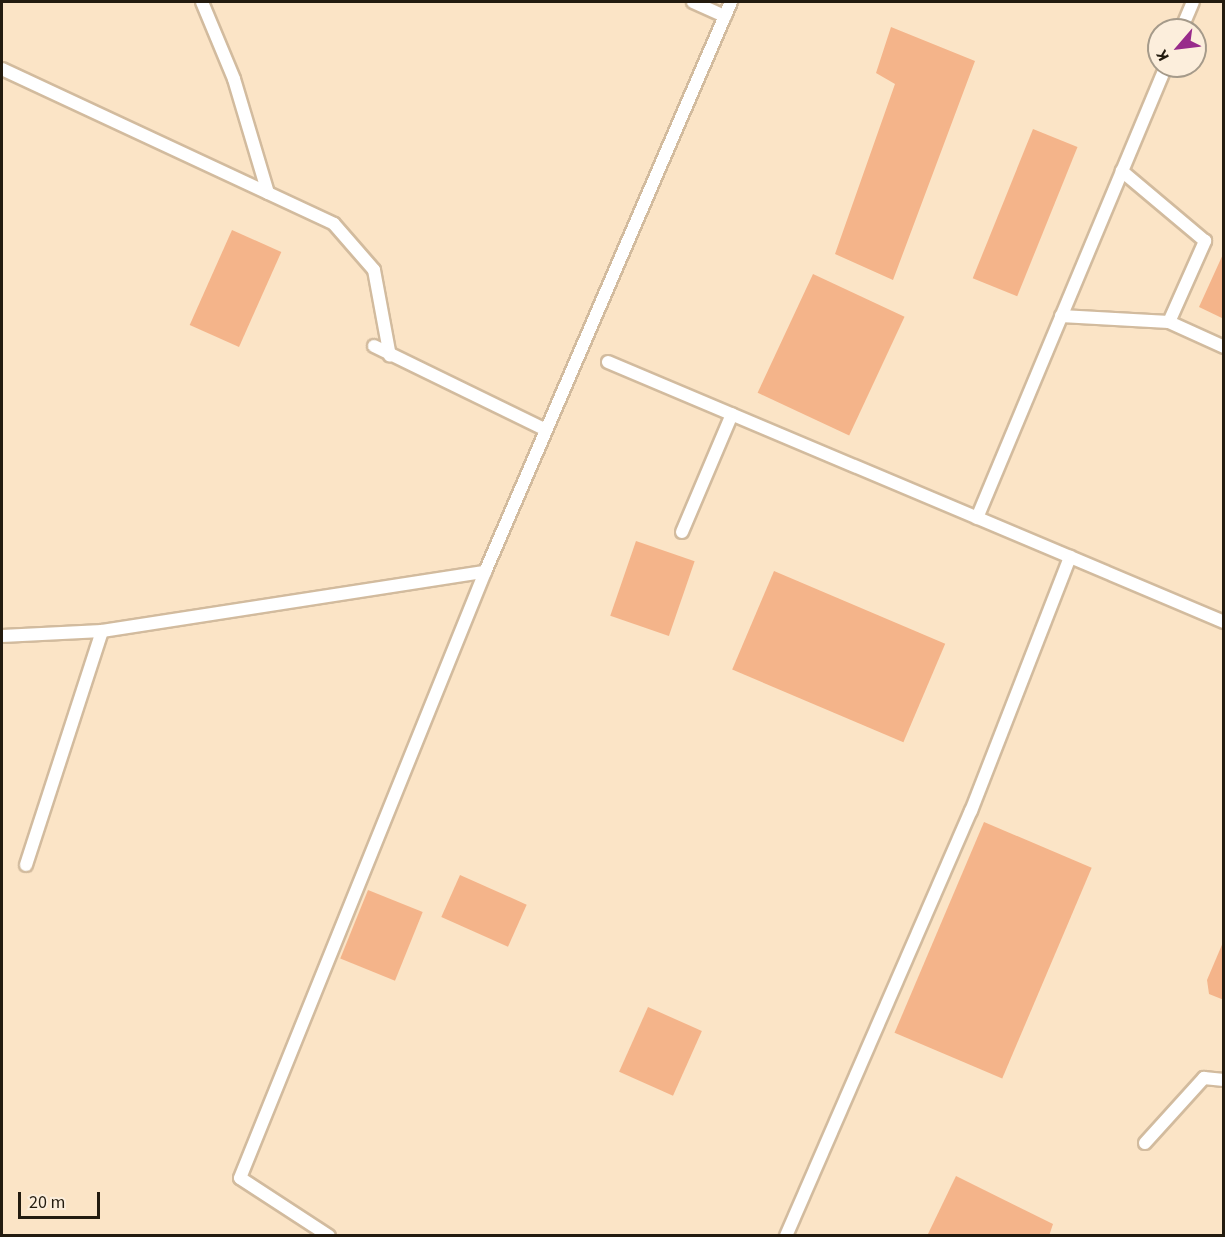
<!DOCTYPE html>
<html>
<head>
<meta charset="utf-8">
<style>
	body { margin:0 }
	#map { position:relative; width:1225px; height:1237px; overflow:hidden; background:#fceedc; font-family:"Source Sans 3",sans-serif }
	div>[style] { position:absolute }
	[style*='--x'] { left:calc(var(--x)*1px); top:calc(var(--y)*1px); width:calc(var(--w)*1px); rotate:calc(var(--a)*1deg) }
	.built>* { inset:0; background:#fbe4c6 }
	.building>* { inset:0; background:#f4b48a; transform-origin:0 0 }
	.roads { filter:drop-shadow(2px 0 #d2bb9e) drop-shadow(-2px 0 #d2bb9e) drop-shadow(0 2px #d2bb9e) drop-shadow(0 -2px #d2bb9e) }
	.service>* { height:12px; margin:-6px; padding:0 6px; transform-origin:6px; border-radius:6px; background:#fff }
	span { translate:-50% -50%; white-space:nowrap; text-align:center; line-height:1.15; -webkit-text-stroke:5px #fceedc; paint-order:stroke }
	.frame { position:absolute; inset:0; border:3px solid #231b0f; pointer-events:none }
	.north { position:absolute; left:1147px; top:18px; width:60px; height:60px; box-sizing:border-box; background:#fceedc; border:2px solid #a59a8a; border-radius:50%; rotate:242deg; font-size:16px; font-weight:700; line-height:24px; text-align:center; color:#231b0f }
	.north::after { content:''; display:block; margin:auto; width:21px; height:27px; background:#982b8b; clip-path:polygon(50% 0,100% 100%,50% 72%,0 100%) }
	.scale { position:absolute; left:18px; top:1192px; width:82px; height:27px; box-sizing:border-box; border:3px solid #231b0f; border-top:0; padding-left:8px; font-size:18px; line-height:21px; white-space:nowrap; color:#231b0f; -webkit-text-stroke:4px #fceedc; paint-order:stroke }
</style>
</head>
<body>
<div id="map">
	<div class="built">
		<i style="clip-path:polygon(evenodd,2px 2px,1223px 2px,1223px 1235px,2px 1235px,2px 2px,1159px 30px,1195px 30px,1195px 66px,1159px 66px,1159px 30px)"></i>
	</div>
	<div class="building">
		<i style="clip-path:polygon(891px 27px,975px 61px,893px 280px,835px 254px,895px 84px,876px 73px)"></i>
		<i style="left:1033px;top:129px;width:48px;height:161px;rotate:22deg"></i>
		<i style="left:232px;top:230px;width:54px;height:104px;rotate:24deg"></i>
		<i style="clip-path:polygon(1224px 252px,1224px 319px,1199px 307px)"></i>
		<i style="left:813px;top:274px;width:101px;height:131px;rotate:25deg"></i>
		<i style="left:636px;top:541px;width:62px;height:79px;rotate:19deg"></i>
		<i style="left:774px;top:571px;width:186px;height:107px;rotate:23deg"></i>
		<i style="left:984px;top:822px;width:117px;height:229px;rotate:23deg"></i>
		<i style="left:460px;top:875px;width:73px;height:46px;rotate:24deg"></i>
		<i style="left:368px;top:890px;width:59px;height:74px;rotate:22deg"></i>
		<i style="clip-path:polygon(1224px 940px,1224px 1000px,1209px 994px,1207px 980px)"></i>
		<i style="left:648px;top:1007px;width:59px;height:71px;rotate:24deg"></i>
		<i style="clip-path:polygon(956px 1176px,1053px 1224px,1049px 1236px,927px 1236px)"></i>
	</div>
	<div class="roads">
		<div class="service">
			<i style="--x:202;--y:2;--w:83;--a:67.4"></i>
			<i style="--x:234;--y:79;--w:119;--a:73.4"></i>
			<i style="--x:693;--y:2;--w:35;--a:24"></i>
			<i style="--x:1181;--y:30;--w:30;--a:-67"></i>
			<i style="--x:2;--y:69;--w:366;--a:25"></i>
			<i style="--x:334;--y:224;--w:61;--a:49"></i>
			<i style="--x:374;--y:270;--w:87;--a:79.5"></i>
			<i style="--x:1061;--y:316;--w:108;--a:3.2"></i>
			<i style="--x:1169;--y:322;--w:89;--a:-66"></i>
			<i style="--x:1205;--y:241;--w:109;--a:-139.9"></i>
			<i style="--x:1169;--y:322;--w:60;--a:24.4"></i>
			<i style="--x:374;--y:346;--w:191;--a:26"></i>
			<i style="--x:608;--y:362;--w:669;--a:22.88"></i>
			<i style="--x:977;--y:518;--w:490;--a:-67.3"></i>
			<i style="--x:682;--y:532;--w:128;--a:-67"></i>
			<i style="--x:2;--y:636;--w:100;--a:-2.9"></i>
			<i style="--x:102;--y:631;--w:388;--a:-8.8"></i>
			<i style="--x:26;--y:865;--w:246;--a:-72"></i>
			<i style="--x:1145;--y:1143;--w:88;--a:-47.8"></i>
			<i style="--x:1204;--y:1078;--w:20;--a:6"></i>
			<i style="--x:329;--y:1236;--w:106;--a:-146.9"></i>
			<i style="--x:240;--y:1178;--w:654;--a:-67.99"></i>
			<i style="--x:485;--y:572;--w:621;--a:-66.66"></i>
			<i style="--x:786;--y:1236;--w:464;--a:-66.5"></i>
			<i style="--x:971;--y:811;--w:273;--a:-68.7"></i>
		</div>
	</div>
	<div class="frame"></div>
	<div class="north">K</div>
	<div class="scale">20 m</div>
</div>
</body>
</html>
